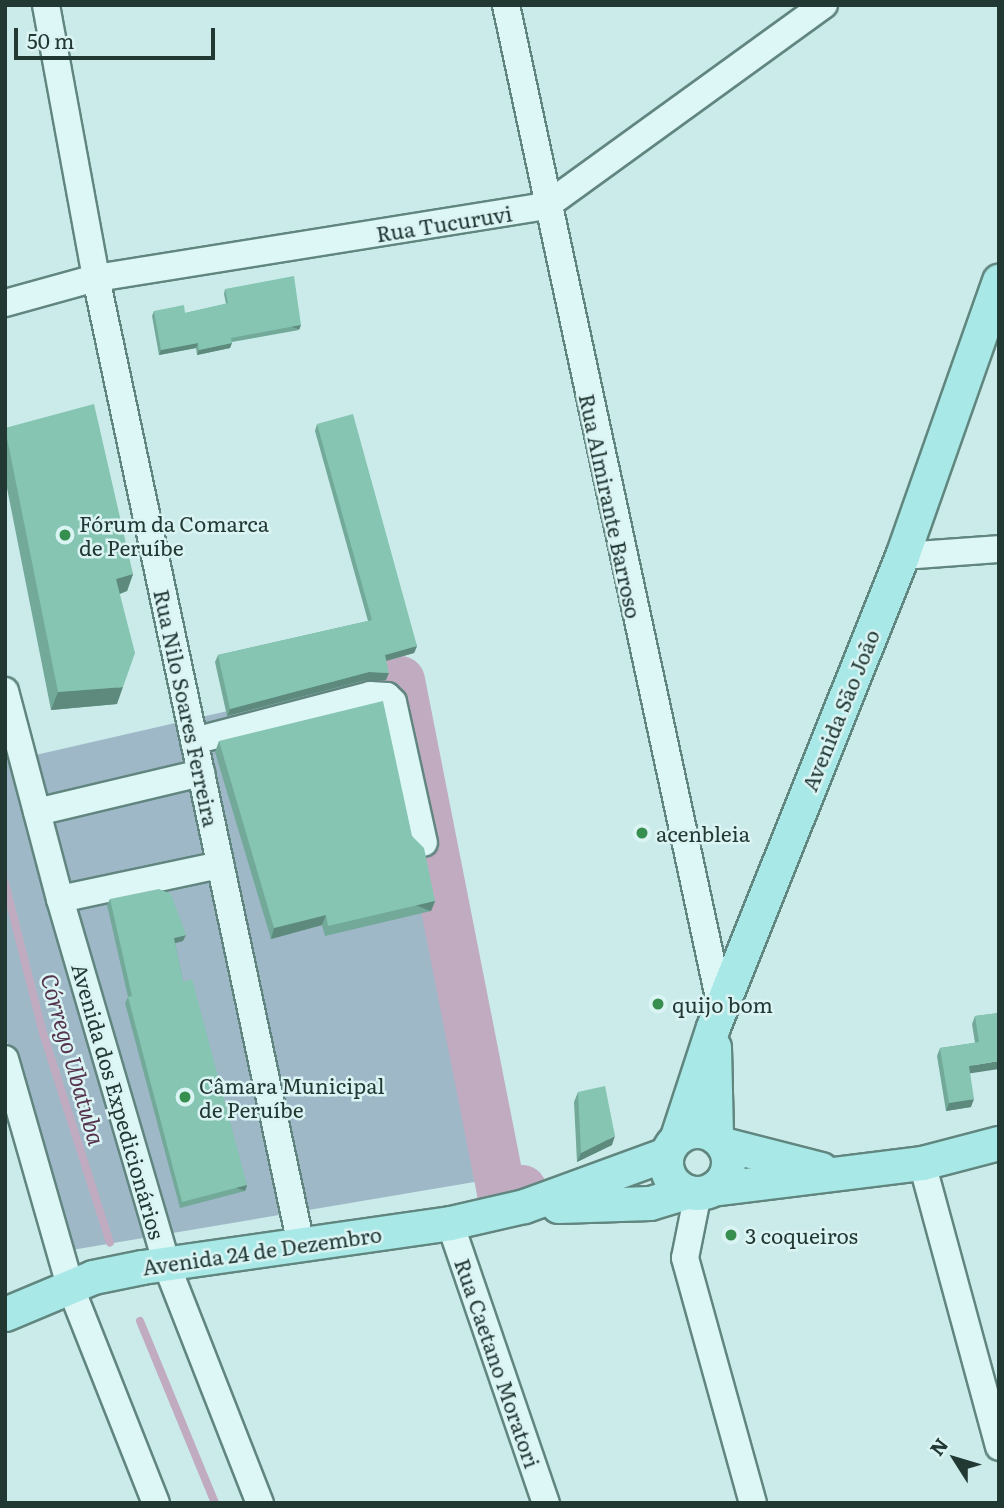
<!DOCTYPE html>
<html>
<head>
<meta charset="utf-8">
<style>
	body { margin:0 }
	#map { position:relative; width:1004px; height:1508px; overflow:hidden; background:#cbebea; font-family:Literata,serif }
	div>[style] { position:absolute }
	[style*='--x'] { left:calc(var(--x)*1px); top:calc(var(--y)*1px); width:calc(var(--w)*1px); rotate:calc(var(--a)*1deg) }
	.green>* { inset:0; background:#9fb8c8 }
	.stream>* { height:8px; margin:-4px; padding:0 4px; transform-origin:4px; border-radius:4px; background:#c0abc0 }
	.river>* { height:49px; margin:-24.5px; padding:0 24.5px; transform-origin:24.5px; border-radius:24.5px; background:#c0abc0 }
	.roads { filter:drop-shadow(2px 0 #61867f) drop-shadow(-2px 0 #61867f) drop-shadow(0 2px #61867f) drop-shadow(0 -2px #61867f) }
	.minor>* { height:26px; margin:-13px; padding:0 13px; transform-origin:13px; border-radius:13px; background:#ddf6f6 }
	.major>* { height:33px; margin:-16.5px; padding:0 16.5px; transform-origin:16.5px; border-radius:16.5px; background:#a8e9e7 }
	.major>.ring { margin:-16.5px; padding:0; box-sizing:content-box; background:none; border:33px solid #a8e9e7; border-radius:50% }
	.wall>* { inset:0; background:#72a999 }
	.shaded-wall>* { inset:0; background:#5d8a7d; transform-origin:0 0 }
	.building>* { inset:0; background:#85c5b2 }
	.dots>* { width:19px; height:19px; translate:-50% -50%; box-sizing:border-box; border:4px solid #daf3f3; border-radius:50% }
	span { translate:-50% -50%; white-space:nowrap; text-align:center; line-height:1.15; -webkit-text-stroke:5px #daf3f3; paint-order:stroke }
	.street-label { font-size:21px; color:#223833 }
	.poi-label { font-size:21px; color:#223833 }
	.left { translate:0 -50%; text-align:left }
	.water-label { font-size:23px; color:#56334e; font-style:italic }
	.frame { position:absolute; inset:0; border:7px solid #223833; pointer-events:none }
	.north { position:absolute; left:920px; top:1424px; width:70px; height:70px; -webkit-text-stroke:5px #daf3f3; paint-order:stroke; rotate:307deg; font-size:19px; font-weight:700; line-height:28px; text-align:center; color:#223833 }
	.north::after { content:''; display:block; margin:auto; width:24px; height:32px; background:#223833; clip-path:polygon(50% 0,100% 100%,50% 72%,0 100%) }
	.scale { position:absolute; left:14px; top:28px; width:201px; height:32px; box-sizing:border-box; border:4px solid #223833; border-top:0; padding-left:9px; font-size:21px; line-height:24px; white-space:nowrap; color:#223833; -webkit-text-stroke:5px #daf3f3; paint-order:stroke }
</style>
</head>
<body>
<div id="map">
	<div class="green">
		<i style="clip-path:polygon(416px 668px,498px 1178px,60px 1252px,5px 1033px,5px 762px)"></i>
	</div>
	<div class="stream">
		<i style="--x:5;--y:883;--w:155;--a:75.8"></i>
		<i style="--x:43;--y:1033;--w:220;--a:72.3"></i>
		<i style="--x:140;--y:1321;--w:197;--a:67.6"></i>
	</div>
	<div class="river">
		<i style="--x:400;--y:680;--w:522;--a:78.84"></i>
		<i style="--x:501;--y:1192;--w:21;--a:-8"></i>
	</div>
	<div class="roads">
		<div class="minor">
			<i style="--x:46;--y:5;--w:278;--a:79.6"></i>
			<i style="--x:96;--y:278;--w:988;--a:78.03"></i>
			<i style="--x:506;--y:5;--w:1025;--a:77.89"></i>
			<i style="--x:5;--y:303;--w:94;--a:-15.4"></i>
			<i style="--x:96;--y:278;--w:456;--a:-9.1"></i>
			<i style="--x:546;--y:206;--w:343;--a:-35.9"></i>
			<i style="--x:902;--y:556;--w:97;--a:-4.1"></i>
			<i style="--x:5;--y:691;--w:215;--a:75.2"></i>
			<i style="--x:60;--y:899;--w:382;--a:73.7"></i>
			<i style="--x:167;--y:1266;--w:255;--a:68.6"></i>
			<i style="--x:194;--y:741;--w:182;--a:-14.6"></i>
			<i style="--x:370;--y:695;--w:17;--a:3"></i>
			<i style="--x:387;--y:696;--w:8;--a:45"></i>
			<i style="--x:393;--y:702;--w:144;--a:77.6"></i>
			<i style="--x:37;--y:812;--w:169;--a:-13.4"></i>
			<i style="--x:60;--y:899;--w:164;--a:-12"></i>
			<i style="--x:5;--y:1059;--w:236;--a:74"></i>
			<i style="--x:70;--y:1286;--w:233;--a:68.4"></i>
			<i style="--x:922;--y:1163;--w:294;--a:74.8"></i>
			<i style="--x:698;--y:1193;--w:66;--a:101.3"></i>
			<i style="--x:685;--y:1258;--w:254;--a:74.5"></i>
			<i style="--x:450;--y:1223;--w:296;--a:71.1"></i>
		</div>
		<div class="major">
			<i style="--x:714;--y:1047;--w:90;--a:88.7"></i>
			<i class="ring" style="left:666px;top:1131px;width:29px;height:29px"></i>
			<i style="--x:677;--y:1137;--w:116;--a:-71.9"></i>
			<i style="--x:713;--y:1027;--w:508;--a:-68.14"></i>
			<i style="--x:902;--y:556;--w:292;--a:-70.6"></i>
			<i style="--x:723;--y:1144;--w:101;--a:14.3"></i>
			<i style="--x:712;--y:1189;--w:212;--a:-7.1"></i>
			<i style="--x:922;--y:1163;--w:80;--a:-14.6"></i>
			<i style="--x:558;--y:1206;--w:92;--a:-1.9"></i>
			<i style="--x:650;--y:1203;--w:39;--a:-17"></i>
			<i style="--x:5;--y:1314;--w:95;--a:-22.8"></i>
			<i style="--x:93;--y:1277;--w:50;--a:-11.5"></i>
			<i style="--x:142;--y:1267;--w:311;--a:-8.1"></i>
			<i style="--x:450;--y:1223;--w:76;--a:-12.9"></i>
			<i style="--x:524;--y:1206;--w:151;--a:-20.1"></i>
		</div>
	</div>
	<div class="wall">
		<i style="clip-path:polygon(225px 289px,299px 330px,232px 342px,230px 348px,197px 355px,196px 348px,159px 355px,152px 316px,154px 311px,185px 313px,226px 304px,224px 294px)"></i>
		<i style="clip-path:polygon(317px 424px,417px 646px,414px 653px,386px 661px,386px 680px,366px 680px,227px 716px,215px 662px,218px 655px,368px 621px,315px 431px)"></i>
		<i style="clip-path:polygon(5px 428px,133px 574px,127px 591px,120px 594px,117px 704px,51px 710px,5px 478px)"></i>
		<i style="clip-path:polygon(219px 741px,412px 836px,435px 901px,431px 911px,325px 936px,322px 925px,271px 939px,215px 752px)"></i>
		<i style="clip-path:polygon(110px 899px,183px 941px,175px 943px,183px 982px,247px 1185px,245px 1191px,180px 1208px,125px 1003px,128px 997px,107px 905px)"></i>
		<i style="clip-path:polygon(999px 1013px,970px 1073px,971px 1107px,946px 1111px,937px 1056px,940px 1048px,975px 1043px,972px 1024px,975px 1016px)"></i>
		<i style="clip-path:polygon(578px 1092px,612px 1145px,577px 1162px,574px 1102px)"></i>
	</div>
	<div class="shaded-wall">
		<i style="left:301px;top:325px;width:5px;height:71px;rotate:112deg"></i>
		<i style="clip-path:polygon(198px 343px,196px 348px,159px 355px,161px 350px)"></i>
		<i style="clip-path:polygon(232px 343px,230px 348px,197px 355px,199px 350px)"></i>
		<i style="clip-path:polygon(133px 574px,127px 591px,110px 597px,116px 579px)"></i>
		<i style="clip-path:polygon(417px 646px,414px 653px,382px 662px,385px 655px)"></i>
		<i style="clip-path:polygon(369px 672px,389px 673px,386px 680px,366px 680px,227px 716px,230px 709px)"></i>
		<i style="clip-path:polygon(123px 687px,117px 704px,51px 710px,58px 692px)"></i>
		<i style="left:435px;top:901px;width:11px;height:110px;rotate:112deg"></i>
		<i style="clip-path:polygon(326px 915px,322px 925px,271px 939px,274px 928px)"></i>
		<i style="clip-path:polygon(186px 935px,183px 941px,172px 944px,174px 938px)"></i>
		<i style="clip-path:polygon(999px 1061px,999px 1069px,966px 1074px,969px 1066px)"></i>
		<i style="clip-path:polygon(974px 1099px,971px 1107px,946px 1111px,949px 1103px)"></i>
		<i style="clip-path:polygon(615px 1136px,612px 1145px,577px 1162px,581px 1153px)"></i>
		<i style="left:247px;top:1185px;width:6px;height:67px;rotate:108deg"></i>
	</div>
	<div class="building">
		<i style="clip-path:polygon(294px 276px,301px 325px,231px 338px,232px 343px,199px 350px,198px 343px,161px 350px,154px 311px,184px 305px,185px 313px,228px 303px,225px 289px)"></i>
		<i style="clip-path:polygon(94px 404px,133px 574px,116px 579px,135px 653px,123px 687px,58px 692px,5px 428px)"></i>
		<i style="clip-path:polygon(353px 414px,417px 646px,385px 655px,389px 673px,369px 672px,230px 709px,218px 655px,372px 620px,317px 424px)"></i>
		<i style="clip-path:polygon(383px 701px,412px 836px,424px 848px,435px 901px,328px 926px,326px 915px,274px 928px,219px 741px)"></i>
		<i style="clip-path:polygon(159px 889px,171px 894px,186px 935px,174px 938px,183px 982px,192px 979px,247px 1185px,182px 1202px,128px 997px,132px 996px,110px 899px)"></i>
		<i style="clip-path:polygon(999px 1013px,999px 1061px,969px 1066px,974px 1099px,949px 1103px,940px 1048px,979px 1042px,975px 1016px)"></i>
		<i style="clip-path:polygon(605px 1086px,615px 1136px,581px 1153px,578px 1092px)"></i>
	</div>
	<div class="dots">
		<i style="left:65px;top:535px;background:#378f4f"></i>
		<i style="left:642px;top:833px;background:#378f4f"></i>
		<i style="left:658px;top:1004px;background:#378f4f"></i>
		<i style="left:185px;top:1097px;background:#378f4f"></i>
		<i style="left:731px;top:1235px;background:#378f4f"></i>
	</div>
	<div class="street-label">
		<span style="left:444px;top:223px;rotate:-9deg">Rua Tucuruvi</span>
		<span style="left:611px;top:506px;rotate:78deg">Rua Almirante Barroso</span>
		<span style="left:187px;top:708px;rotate:78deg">Rua Nilo Soares Ferreira</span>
		<span style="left:840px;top:710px;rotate:-68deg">Avenida São João</span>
		<span style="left:119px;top:1101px;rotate:74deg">Avenida dos Expedicionários</span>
		<span style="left:262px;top:1250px;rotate:-8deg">Avenida 24 de Dezembro</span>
		<span style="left:498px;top:1363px;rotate:71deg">Rua Caetano Moratori</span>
	</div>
	<div class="poi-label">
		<span class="left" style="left:79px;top:535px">Fórum da Comarca<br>de Peruíbe</span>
		<span class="left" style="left:656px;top:833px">acenbleia</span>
		<span class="left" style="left:672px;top:1004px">quijo bom</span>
		<span class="left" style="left:199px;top:1097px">Câmara Municipal<br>de Peruíbe</span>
		<span class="left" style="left:745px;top:1235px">3 coqueiros</span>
	</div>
	<div class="water-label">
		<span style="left:74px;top:1059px;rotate:74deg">Córrego Ubatuba</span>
	</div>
	<div class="frame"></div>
	<div class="north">N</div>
	<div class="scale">50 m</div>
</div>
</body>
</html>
